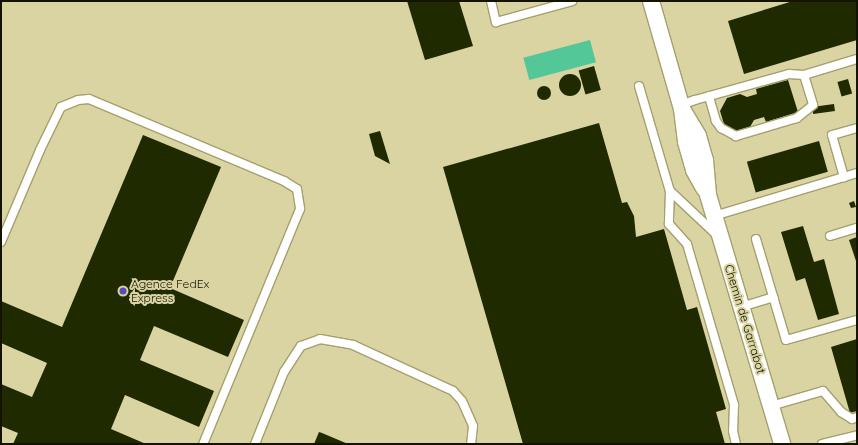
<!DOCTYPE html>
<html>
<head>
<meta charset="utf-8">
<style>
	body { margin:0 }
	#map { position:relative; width:858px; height:445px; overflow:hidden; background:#d9d4a1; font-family:Quicksand,sans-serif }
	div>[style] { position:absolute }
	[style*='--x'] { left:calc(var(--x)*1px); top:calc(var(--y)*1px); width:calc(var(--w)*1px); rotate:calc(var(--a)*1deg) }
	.water>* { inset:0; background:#53c797; transform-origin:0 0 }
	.building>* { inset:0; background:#1f2a00; transform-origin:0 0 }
	.round { border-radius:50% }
	.roads { filter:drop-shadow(1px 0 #a4a06e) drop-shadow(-1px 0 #a4a06e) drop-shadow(0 1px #a4a06e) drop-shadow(0 -1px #a4a06e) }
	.lane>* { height:8px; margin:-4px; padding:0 4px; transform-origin:4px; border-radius:4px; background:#fff }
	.street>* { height:16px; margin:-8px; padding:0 8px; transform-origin:8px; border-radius:8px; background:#fff }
	.dots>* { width:11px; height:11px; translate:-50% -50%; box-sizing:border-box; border:2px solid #d9d4a1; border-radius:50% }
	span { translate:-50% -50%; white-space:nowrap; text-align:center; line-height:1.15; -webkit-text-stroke:4px #d9d4a1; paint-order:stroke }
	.poi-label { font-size:12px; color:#141201 }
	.left { translate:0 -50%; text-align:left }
	.street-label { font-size:12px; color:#141201 }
	.frame { position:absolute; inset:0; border:2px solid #141201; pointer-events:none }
</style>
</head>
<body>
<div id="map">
	<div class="water">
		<i style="left:590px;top:40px;width:23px;height:69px;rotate:75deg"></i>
	</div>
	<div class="building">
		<i style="clip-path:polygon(407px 1px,459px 1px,473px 46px,425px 60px)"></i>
		<i style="clip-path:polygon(793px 1px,857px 1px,857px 40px,744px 74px,728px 21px)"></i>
		<i style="left:594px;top:66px;width:25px;height:16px;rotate:74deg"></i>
		<i class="round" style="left:559px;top:74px;width:22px;height:22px"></i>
		<i style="left:848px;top:79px;width:15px;height:11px;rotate:74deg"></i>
		<i style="clip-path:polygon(788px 80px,798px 112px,766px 122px,764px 117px,754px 120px,750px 127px,736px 131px,724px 124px,720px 111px,727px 98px,740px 94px,747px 97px,757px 94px,756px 89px)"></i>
		<i class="round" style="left:537px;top:86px;width:14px;height:14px"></i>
		<i style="left:834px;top:104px;width:7px;height:22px;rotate:82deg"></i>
		<i style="clip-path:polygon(599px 123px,622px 203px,627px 202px,634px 216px,636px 237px,664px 229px,687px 310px,697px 307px,726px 409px,716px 412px,725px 444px,523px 444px,443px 167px)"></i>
		<i style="clip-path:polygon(380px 131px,390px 164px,375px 156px,369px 134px)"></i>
		<i style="clip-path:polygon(143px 135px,221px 167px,170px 288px,244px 320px,228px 357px,154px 326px,140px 360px,214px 391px,199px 427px,125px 395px,111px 429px,146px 444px,13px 444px,18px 433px,1px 426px,1px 384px,32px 397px,47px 363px,1px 343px,1px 301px,62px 327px)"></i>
		<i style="left:819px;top:141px;width:32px;height:75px;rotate:74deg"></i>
		<i style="clip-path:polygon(854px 201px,856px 207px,851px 208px,849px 203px)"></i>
		<i style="clip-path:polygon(803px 226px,814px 262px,824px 259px,839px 314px,818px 320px,805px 278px,796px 281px,781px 232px)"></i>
		<i style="clip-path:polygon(857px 237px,857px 264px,849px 240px)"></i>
		<i style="clip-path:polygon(857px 339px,857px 411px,850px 413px,831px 347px)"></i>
		<i style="clip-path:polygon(319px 432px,322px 433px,348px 444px,314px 444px)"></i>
	</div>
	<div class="roads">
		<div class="lane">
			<i style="--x:491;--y:1;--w:22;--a:77"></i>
			<i style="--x:496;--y:22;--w:79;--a:-15.4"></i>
			<i style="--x:804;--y:75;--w:55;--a:-16.8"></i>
			<i style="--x:639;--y:86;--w:109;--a:73.6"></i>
			<i style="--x:670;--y:191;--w:33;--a:92"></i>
			<i style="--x:669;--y:224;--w:27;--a:48"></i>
			<i style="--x:687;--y:244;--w:168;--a:73.7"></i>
			<i style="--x:734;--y:405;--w:26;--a:92"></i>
			<i style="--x:733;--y:431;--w:13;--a:77"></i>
			<i style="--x:681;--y:105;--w:15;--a:-20"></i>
			<i style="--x:695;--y:100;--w:98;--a:-15.5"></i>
			<i style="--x:789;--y:74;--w:15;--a:4"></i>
			<i style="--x:804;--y:75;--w:31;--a:73"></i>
			<i style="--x:813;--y:105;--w:21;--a:141"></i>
			<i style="--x:797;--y:118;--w:64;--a:163.6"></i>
			<i style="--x:736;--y:136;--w:17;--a:-152"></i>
			<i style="--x:721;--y:128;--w:9;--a:-126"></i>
			<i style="--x:716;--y:121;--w:26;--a:-106"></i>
			<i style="--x:857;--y:128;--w:26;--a:164"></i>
			<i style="--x:832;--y:135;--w:44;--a:74.1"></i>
			<i style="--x:844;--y:177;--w:14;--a:-17"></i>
			<i style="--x:670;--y:191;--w:64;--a:43.1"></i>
			<i style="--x:714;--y:216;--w:136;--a:-16.7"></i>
			<i style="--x:830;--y:236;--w:28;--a:-17"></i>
			<i style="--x:756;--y:239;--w:105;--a:73.5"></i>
			<i style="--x:786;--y:340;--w:74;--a:-15.7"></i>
			<i style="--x:1;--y:242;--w:100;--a:-67"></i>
			<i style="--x:40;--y:150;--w:48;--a:-64"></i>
			<i style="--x:61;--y:107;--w:18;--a:-22"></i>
			<i style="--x:78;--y:100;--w:11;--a:-5"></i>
			<i style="--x:89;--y:99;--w:212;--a:22.8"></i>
			<i style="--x:284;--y:181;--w:15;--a:32"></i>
			<i style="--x:297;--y:189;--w:20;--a:81"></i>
			<i style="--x:300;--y:209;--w:254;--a:112.4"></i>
			<i style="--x:741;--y:307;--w:34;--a:-17"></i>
			<i style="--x:771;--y:406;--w:54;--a:-16.1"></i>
			<i style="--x:823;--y:391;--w:28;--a:49"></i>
			<i style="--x:841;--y:412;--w:13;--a:32"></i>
			<i style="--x:852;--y:419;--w:5;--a:-22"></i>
			<i style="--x:255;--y:444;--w:78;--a:-68.1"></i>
			<i style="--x:284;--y:372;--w:31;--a:-57"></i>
			<i style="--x:301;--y:346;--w:20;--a:-20"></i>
			<i style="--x:320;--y:339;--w:34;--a:10"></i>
			<i style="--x:353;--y:345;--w:110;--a:24.7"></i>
			<i style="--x:453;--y:391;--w:13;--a:48"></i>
			<i style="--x:462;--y:401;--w:27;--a:66"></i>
			<i style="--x:473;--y:426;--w:18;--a:96"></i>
			<i style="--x:822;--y:444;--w:36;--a:-14"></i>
		</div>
		<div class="street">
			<i style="--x:651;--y:1;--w:112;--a:74"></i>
			<i style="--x:682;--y:109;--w:33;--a:83"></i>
			<i style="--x:686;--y:142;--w:29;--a:74"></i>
			<i style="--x:694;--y:170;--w:21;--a:61"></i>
			<i style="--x:682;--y:109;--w:31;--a:59"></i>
			<i style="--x:698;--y:136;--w:25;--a:74"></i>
			<i style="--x:705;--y:160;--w:35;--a:85"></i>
			<i style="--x:708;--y:195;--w:260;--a:73.4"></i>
		</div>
	</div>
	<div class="dots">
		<i style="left:123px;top:291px;background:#594ac2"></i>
	</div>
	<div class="poi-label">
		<span class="left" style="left:131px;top:291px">Agence FedEx<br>Express</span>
	</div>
	<div class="street-label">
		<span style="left:745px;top:319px;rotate:73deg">Chemin de Garrabot</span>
	</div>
	<div class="frame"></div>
</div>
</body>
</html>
